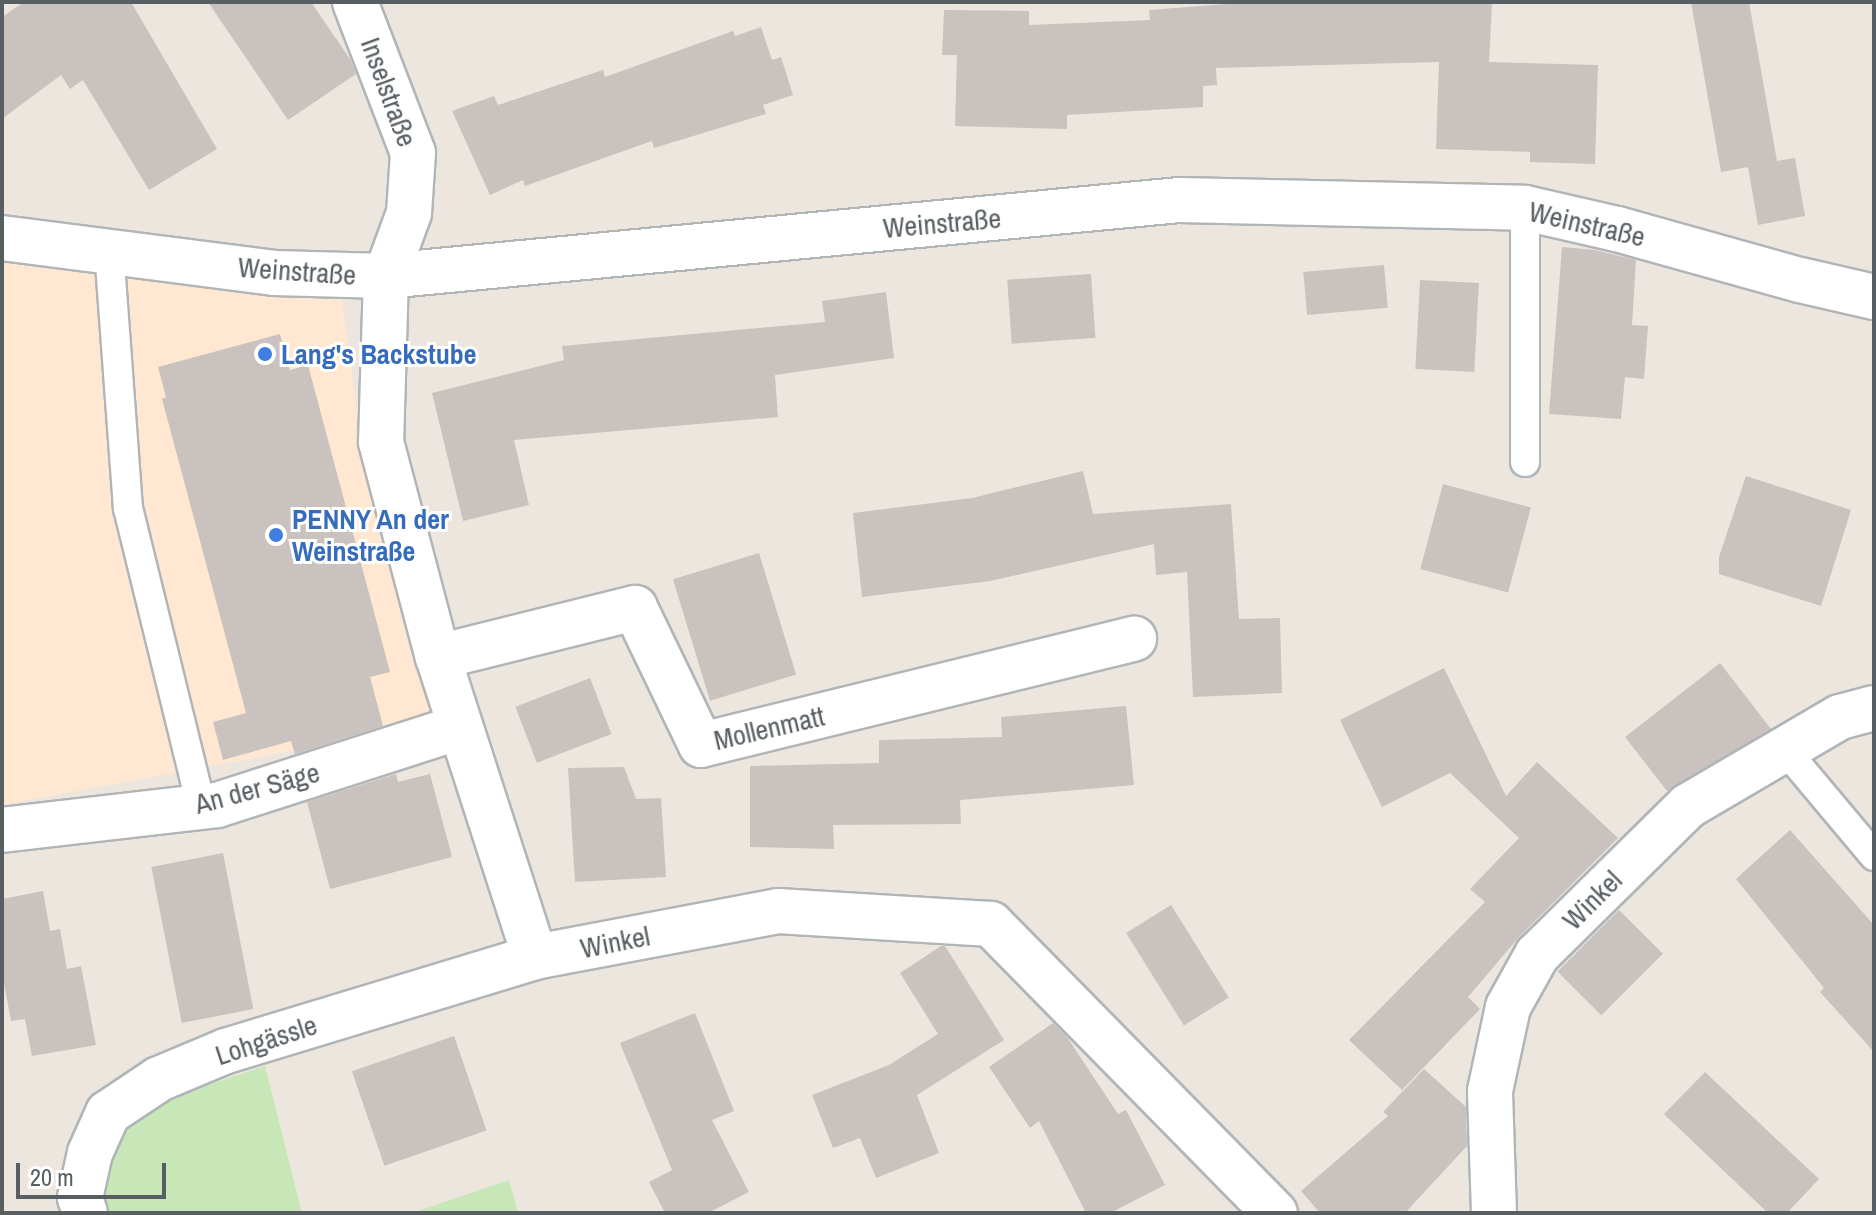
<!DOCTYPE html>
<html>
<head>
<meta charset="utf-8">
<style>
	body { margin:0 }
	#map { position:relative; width:1876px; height:1215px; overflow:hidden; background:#ede6df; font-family:"Archivo Narrow",sans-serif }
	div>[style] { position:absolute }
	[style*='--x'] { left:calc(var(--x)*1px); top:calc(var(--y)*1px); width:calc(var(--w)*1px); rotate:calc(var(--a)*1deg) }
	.commercial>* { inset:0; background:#ffe7d2 }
	.green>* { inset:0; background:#c7e7b9 }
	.building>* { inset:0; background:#cac2be; transform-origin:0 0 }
	.roads { filter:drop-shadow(2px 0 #b0b5b8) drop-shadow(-2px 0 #b0b5b8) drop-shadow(0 2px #b0b5b8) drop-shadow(0 -2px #b0b5b8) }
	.lane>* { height:28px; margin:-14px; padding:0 14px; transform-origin:14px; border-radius:14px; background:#fff }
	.street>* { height:44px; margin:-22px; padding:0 22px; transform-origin:22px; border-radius:22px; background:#fff }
	.secondary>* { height:44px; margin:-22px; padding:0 22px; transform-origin:22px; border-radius:22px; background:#fff }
	.dots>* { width:22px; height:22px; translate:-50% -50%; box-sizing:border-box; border:4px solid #fff; border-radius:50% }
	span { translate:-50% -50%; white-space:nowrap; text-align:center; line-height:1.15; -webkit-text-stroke:6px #fff; paint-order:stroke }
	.street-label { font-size:28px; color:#585f62 }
	.shop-label { font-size:28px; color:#366cbe; font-weight:700 }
	.left { translate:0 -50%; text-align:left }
	.frame { position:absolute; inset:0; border:4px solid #585f62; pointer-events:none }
	.scale { position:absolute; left:16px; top:1163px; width:150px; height:36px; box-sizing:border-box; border:4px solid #585f62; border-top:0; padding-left:10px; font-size:24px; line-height:28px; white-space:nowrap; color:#585f62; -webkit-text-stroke:6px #fff; paint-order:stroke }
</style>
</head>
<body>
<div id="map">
	<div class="commercial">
		<i style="clip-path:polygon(2px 260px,341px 292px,361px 442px,434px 724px,2px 805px)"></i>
	</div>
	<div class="green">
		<i style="clip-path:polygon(265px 1066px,302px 1213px,104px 1213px,95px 1177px,113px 1136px,158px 1101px)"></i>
		<i style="clip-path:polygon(509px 1180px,518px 1213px,412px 1213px)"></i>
	</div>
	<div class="building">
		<i style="clip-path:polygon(24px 2px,131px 2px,217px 149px,149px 190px,83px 80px,70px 89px,61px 75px,2px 119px,2px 17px)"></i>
		<i style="clip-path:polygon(208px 2px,311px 2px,350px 59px,356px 74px,288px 120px)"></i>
		<i style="clip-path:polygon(1253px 2px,1492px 4px,1489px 62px,1598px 65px,1595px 164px,1530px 162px,1530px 152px,1436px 149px,1439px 62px,1216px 68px,1217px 85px,1203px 86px,1203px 107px,1067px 115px,1067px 129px,955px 126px,957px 55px,942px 55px,944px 10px,1029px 11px,1029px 25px,1150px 20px,1149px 10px)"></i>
		<i style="clip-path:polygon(1691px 2px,1749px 2px,1777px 161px,1795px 158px,1805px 216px,1758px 225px,1748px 167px,1721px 172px)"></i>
		<i style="clip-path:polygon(761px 27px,772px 60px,781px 57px,793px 95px,763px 105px,766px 114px,654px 148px,652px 141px,525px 186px,523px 180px,490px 195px,452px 111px,494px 96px,498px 105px,603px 70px,605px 77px,733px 31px,735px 36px)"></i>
		<i style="clip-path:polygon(1562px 247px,1595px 250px,1636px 260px,1632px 325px,1648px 326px,1644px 379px,1625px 377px,1621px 419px,1549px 414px)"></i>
		<i style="left:1384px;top:265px;width:43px;height:81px;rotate:85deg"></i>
		<i style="left:1091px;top:274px;width:64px;height:84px;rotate:86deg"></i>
		<i style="left:1420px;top:280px;width:59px;height:89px;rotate:3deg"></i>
		<i style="clip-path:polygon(886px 292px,894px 358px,775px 375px,778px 417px,514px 440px,529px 505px,463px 521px,432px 393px,564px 360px,562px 346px,825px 322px,822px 301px)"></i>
		<i style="clip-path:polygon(280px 334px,290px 370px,308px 365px,390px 672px,370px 677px,383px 726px,295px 754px,291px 741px,223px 760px,213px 722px,246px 713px,162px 399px,166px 397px,158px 367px)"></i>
		<i style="clip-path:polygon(1083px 471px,1093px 514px,1231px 504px,1239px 619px,1280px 618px,1282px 693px,1193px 697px,1187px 572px,1156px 575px,1154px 544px,990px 581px,862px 597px,853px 513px,972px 498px)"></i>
		<i style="clip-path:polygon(1746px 476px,1851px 510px,1821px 606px,1719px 574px,1719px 557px)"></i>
		<i style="left:1443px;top:484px;width:91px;height:88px;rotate:15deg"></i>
		<i style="left:759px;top:553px;width:127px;height:90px;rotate:73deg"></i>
		<i style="clip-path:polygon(1720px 663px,1771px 729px,1667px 791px,1625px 737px)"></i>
		<i style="clip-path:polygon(1444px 668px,1506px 796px,1537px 762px,1618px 838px,1519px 937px,1468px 997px,1480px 1009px,1402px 1090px,1349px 1040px,1485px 902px,1470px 889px,1519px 838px,1450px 773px,1382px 807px,1340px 720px)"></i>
		<i style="left:590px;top:678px;width:60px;height:80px;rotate:69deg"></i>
		<i style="clip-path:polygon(1126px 706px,1134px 785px,960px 800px,961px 824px,833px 825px,834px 849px,750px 847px,750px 766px,879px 763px,879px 740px,1002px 737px,1001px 717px)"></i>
		<i style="clip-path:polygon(624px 767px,636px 799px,661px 798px,666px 877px,575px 882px,568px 768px)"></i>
		<i style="clip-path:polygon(396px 774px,398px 782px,430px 774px,452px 857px,330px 889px,307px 802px)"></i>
		<i style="clip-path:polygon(1790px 830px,1874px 925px,1874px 1052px,1820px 992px,1824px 988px,1736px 879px)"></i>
		<i style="left:223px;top:853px;width:159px;height:73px;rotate:79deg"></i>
		<i style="clip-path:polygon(43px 891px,50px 931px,60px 929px,67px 969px,81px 966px,96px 1045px,32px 1056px,25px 1019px,11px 1021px,2px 973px,2px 899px)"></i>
		<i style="left:1171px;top:905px;width:109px;height:53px;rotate:58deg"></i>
		<i style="left:1619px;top:910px;width:62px;height:87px;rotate:45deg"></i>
		<i style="clip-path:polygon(941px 946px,945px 946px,1004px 1040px,917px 1095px,939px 1153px,876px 1178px,860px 1138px,833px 1148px,812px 1095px,889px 1065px,938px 1034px,900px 973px)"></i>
		<i style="clip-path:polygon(695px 1013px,734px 1111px,712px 1120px,749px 1192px,708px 1213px,665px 1213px,649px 1182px,672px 1170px,620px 1043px)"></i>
		<i style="clip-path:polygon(1053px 1023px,1067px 1037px,1118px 1114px,1126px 1110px,1165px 1185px,1110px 1213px,1086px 1213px,1039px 1121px,1030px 1128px,989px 1067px)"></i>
		<i style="left:454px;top:1036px;width:100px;height:108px;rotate:71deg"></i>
		<i style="clip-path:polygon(1424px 1069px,1466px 1107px,1467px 1146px,1405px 1213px,1320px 1213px,1301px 1191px,1388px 1116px,1383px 1112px)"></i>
		<i style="clip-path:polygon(1705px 1072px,1819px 1179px,1787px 1213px,1768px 1213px,1664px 1114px)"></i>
	</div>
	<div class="roads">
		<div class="lane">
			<i style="--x:1525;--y:208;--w:254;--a:90"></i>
			<i style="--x:109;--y:250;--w:259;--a:85.8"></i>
			<i style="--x:128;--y:508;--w:307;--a:76.2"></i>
			<i style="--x:1786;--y:751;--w:137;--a:50"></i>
		</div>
		<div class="street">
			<i style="--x:355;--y:2;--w:162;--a:69"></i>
			<i style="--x:413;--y:153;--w:60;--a:93.8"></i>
			<i style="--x:409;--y:213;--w:67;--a:110.1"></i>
			<i style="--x:386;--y:276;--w:166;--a:91.7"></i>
			<i style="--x:381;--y:442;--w:222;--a:75.2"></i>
			<i style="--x:438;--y:657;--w:315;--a:72.1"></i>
			<i style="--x:535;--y:957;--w:247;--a:-10.7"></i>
			<i style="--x:778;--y:911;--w:213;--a:3.5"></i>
			<i style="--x:991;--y:924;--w:405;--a:45.5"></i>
			<i style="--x:438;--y:657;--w:203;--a:-14"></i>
			<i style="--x:635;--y:608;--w:152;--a:64.3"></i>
			<i style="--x:701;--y:745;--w:446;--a:-13.8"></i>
			<i style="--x:2;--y:830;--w:216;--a:-6.6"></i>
			<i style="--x:217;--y:805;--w:255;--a:-17.8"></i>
			<i style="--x:85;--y:1213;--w:16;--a:-108"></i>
			<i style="--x:80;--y:1198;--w:46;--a:-77.5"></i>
			<i style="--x:90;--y:1153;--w:44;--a:-65.8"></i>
			<i style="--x:108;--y:1113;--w:61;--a:-33.7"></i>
			<i style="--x:159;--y:1079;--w:73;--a:-22.7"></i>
			<i style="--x:226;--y:1051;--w:323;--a:-16.9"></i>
			<i style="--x:1494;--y:1213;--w:122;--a:-91.9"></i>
			<i style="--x:1490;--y:1091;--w:86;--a:-77.9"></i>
			<i style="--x:1508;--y:1007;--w:60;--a:-60.9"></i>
			<i style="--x:1537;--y:955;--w:212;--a:-44.6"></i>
			<i style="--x:1688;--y:806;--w:176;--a:-30.4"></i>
			<i style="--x:1840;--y:717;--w:35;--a:-15"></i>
		</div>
		<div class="secondary">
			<i style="--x:2;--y:238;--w:274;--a:7.3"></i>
			<i style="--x:274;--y:273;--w:112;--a:1.5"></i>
			<i style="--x:386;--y:276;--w:798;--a:-5.47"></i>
			<i style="--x:1180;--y:200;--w:345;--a:1.3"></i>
			<i style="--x:1525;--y:208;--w:94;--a:12.9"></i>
			<i style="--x:1617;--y:229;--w:190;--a:15.6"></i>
			<i style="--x:1800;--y:280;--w:76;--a:12.9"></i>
		</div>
	</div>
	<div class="dots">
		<i style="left:265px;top:354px;background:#3f7fe0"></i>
		<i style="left:276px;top:535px;background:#3f7fe0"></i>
	</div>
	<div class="street-label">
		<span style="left:389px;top:92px;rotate:70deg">Inselstraße</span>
		<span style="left:942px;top:223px;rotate:-5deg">Weinstraße</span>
		<span style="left:1587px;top:224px;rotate:13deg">Weinstraße</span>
		<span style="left:297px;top:271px;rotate:4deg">Weinstraße</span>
		<span style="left:769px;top:728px;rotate:-13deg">Mollenmatt</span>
		<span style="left:257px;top:788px;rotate:-15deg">An der Säge</span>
		<span style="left:1592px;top:900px;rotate:-45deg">Winkel</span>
		<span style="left:615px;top:942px;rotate:-11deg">Winkel</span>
		<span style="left:266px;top:1040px;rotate:-18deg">Lohgässle</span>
	</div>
	<div class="shop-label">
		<span class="left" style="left:281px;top:354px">Lang's Backstube</span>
		<span class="left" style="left:292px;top:535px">PENNY An der<br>Weinstraße</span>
	</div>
	<div class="frame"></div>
	<div class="scale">20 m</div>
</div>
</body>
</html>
